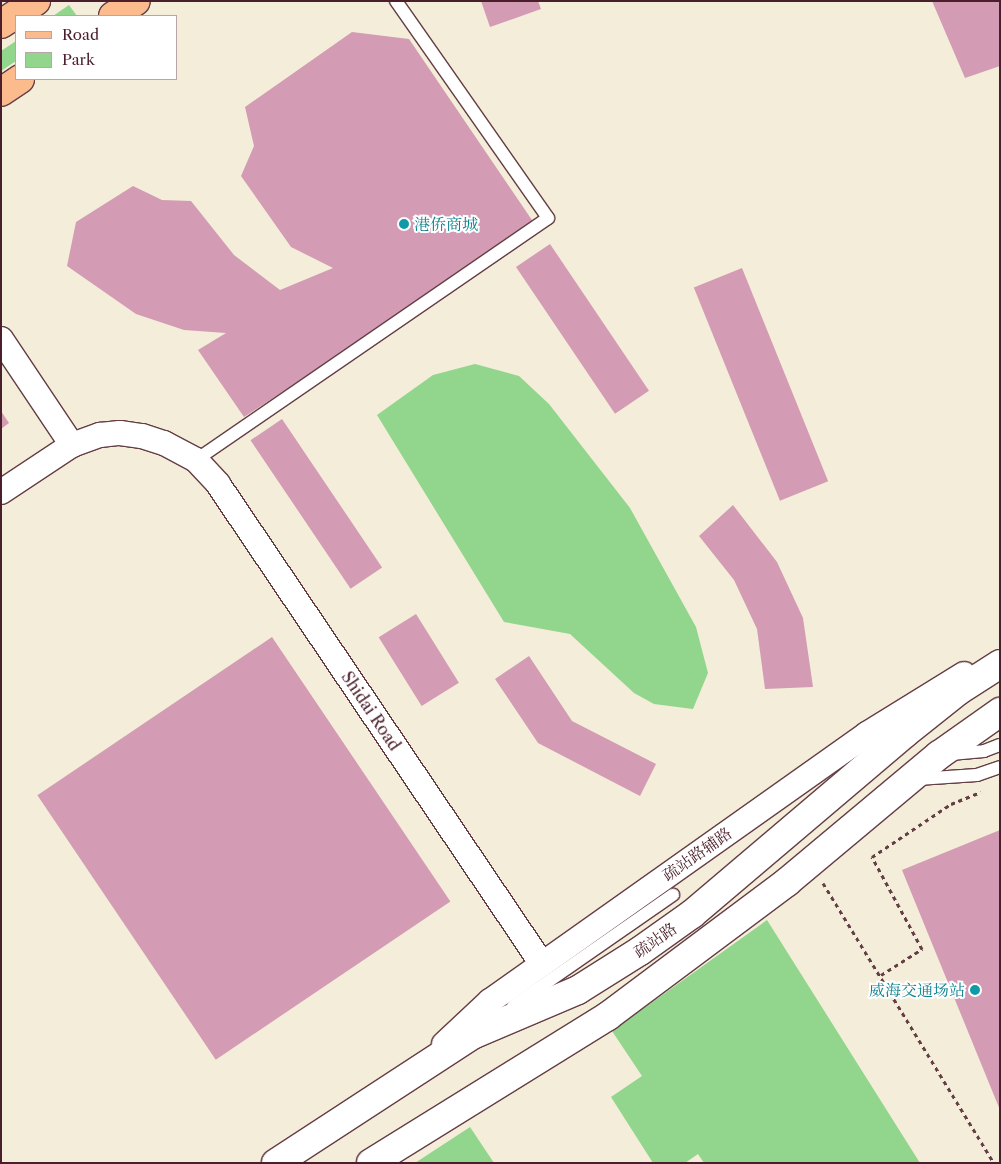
<!DOCTYPE html>
<html>
<head>
<meta charset="utf-8">
<style>
	body { margin:0 }
	#map { position:relative; width:1001px; height:1164px; overflow:hidden; background:#f4edd9; font-family:"Libre Caslon Text","Noto Serif SC",serif }
	div>[style] { position:absolute }
	[style*='--x'] { left:calc(var(--x)*1px); top:calc(var(--y)*1px); width:calc(var(--w)*1px); rotate:calc(var(--a)*1deg) }
	.green>* { inset:0; background:#92d58d }
	.building>* { inset:0; background:#d39cb4; transform-origin:0 0 }
	.path>* { height:3px; margin-top:-1.5px; transform-origin:0; background:repeating-linear-gradient(90deg,#643e45 0 4px,transparent 0 8px) }
	.roads { filter:drop-shadow(1px 0 #643e45) drop-shadow(-1px 0 #643e45) drop-shadow(0 1px #643e45) drop-shadow(0 -1px #643e45) }
	.service>* { height:12px; margin:-6px; padding:0 6px; transform-origin:6px; border-radius:6px; background:#fff }
	.minor>* { height:24px; margin:-12px; padding:0 12px; transform-origin:12px; border-radius:12px; background:#fff }
	.tertiary>* { height:28px; margin:-14px; padding:0 14px; transform-origin:14px; border-radius:14px; background:#fff }
	.primary>* { height:28px; margin:-14px; padding:0 14px; transform-origin:14px; border-radius:14px; background:#fbbb8d }
	.dots>* { width:14px; height:14px; translate:-50% -50%; box-sizing:border-box; border:2px solid #fff; border-radius:50% }
	span { translate:-50% -50%; white-space:nowrap; text-align:center; line-height:1.15; -webkit-text-stroke:4px #fff; paint-order:stroke }
	.culture-label { font-size:16px; color:#0d838f }
	.left { translate:0 -50%; text-align:left }
	.right { translate:-100% -50%; text-align:right }
	.street-label { font-size:16px; color:#4a1f2b }
	.frame { position:absolute; inset:0; border:2px solid #4a1f2b; pointer-events:none }
	.legend { position:absolute; left:15px; top:15px; width:162px; height:65px; box-sizing:border-box; background:#fff; border:1px solid #b7a5aa; margin:0; padding:6px 9px; list-style:none; font-size:15px; color:#4a1f2b }
	.legend li { display:flex; align-items:center; gap:10px; height:25px }
	.legend b { width:25px; border:1px solid #b7a5aa }
</style>
</head>
<body>
<div id="map">
	<div class="green">
		<i style="clip-path:polygon(69px 5px,77px 16px,53px 16px)"></i>
		<i style="clip-path:polygon(16px 41px,16px 61px,1px 71px,1px 51px)"></i>
		<i style="clip-path:polygon(475px 364px,519px 376px,549px 404px,630px 508px,696px 627px,708px 673px,693px 709px,654px 704px,634px 693px,570px 634px,504px 622px,377px 415px,433px 375px)"></i>
		<i style="clip-path:polygon(767px 920px,920px 1163px,704px 1163px,698px 1154px,685px 1163px,653px 1163px,611px 1097px,642px 1076px,612px 1031px)"></i>
		<i style="clip-path:polygon(470px 1127px,494px 1163px,415px 1163px)"></i>
	</div>
	<div class="building">
		<i style="clip-path:polygon(481px 1px,538px 1px,541px 9px,490px 27px)"></i>
		<i style="clip-path:polygon(932px 1px,1000px 1px,1000px 66px,965px 78px)"></i>
		<i style="clip-path:polygon(352px 32px,409px 39px,536px 226px,244px 417px,198px 350px,226px 333px,184px 330px,136px 314px,67px 266px,76px 222px,133px 186px,162px 200px,191px 201px,234px 255px,280px 290px,333px 268px,291px 247px,241px 176px,254px 146px,245px 107px)"></i>
		<i style="left:550px;top:244px;width:177px;height:41px;rotate:56deg"></i>
		<i style="left:742px;top:268px;width:230px;height:52px;rotate:68deg"></i>
		<i style="clip-path:polygon(1px 411px,9px 423px,1px 429px)"></i>
		<i style="left:282px;top:419px;width:179px;height:38px;rotate:56deg"></i>
		<i style="clip-path:polygon(733px 505px,777px 562px,803px 618px,813px 687px,765px 689px,757px 629px,734px 580px,699px 536px)"></i>
		<i style="left:416px;top:614px;width:81px;height:44px;rotate:58deg"></i>
		<i style="left:272px;top:637px;width:319px;height:283px;rotate:56deg"></i>
		<i style="clip-path:polygon(529px 656px,572px 721px,656px 764px,640px 796px,538px 743px,495px 679px)"></i>
		<i style="clip-path:polygon(1000px 830px,1000px 1110px,902px 870px)"></i>
	</div>
	<div class="path">
		<i style="--x:823;--y:883;--w:328;--a:58.6"></i>
		<i style="--x:881;--y:975;--w:49;--a:-32.4"></i>
		<i style="--x:922;--y:949;--w:105;--a:-118.5"></i>
		<i style="--x:872;--y:857;--w:95;--a:-33.9"></i>
		<i style="--x:951;--y:804;--w:32;--a:-22"></i>
	</div>
	<div class="roads">
		<div class="service">
			<i style="--x:196;--y:460;--w:427;--a:-34.5"></i>
			<i style="--x:548;--y:218;--w:265;--a:-125"></i>
			<i style="--x:951;--y:754;--w:33;--a:-5"></i>
			<i style="--x:984;--y:751;--w:17;--a:-21"></i>
			<i style="--x:918;--y:779;--w:59;--a:-3.9"></i>
			<i style="--x:977;--y:775;--w:24;--a:-19"></i>
			<i style="--x:513;--y:1006;--w:195;--a:-34.8"></i>
		</div>
		<div class="minor">
			<i style="--x:1;--y:339;--w:128;--a:56.2"></i>
			<i style="--x:1;--y:492;--w:85;--a:-33.5"></i>
			<i style="--x:72;--y:445;--w:30;--a:-20"></i>
			<i style="--x:100;--y:435;--w:20;--a:-6"></i>
			<i style="--x:120;--y:433;--w:22;--a:8"></i>
			<i style="--x:142;--y:436;--w:23;--a:18"></i>
			<i style="--x:164;--y:443;--w:36;--a:28"></i>
			<i style="--x:196;--y:460;--w:33;--a:47"></i>
			<i style="--x:218;--y:484;--w:579;--a:55.98"></i>
			<i style="--x:444;--y:1044;--w:63;--a:-43.1"></i>
			<i style="--x:490;--y:1001;--w:462;--a:-35.3"></i>
			<i style="--x:867;--y:734;--w:114;--a:-31.7"></i>
		</div>
		<div class="tertiary">
			<i style="--x:276;--y:1163;--w:234;--a:-33.1"></i>
			<i style="--x:472;--y:1035;--w:115;--a:-23"></i>
			<i style="--x:578;--y:990;--w:73;--a:-32.2"></i>
			<i style="--x:640;--y:951;--w:64;--a:-35.4"></i>
			<i style="--x:692;--y:914;--w:278;--a:-40.3"></i>
			<i style="--x:904;--y:734;--w:69;--a:-38.5"></i>
			<i style="--x:958;--y:691;--w:50;--a:-32.7"></i>
			<i style="--x:371;--y:1163;--w:279;--a:-31.8"></i>
			<i style="--x:608;--y:1016;--w:224;--a:-36.8"></i>
			<i style="--x:787;--y:882;--w:198;--a:-39.9"></i>
			<i style="--x:939;--y:755;--w:75;--a:-35.2"></i>
		</div>
		<div class="primary">
			<i style="--x:113;--y:16;--w:27;--a:-33"></i>
			<i style="--x:1;--y:24;--w:42;--a:-33.3"></i>
			<i style="--x:1;--y:92;--w:23;--a:-34"></i>
		</div>
	</div>
	<div class="dots">
		<i style="left:404px;top:224px;background:#0f9aa8"></i>
		<i style="left:975px;top:990px;background:#0f9aa8"></i>
	</div>
	<div class="culture-label">
		<span class="left" style="left:414px;top:224px">港侨商城</span>
		<span class="right" style="left:965px;top:990px">威海交通场站</span>
	</div>
	<div class="street-label">
		<span style="left:371px;top:711px;rotate:56deg">Shidai Road</span>
		<span style="left:697px;top:854px;rotate:-35deg">疏站路辅路</span>
		<span style="left:655px;top:940px;rotate:-35deg">疏站路</span>
	</div>
	<div class="frame"></div>
	<ul class="legend">
	<li><b style="height:6px;background:#fbbb8d"></b>Road</li>
	<li><b style="height:14px;background:#92d58d"></b>Park</li>
	</ul>
</div>
</body>
</html>
